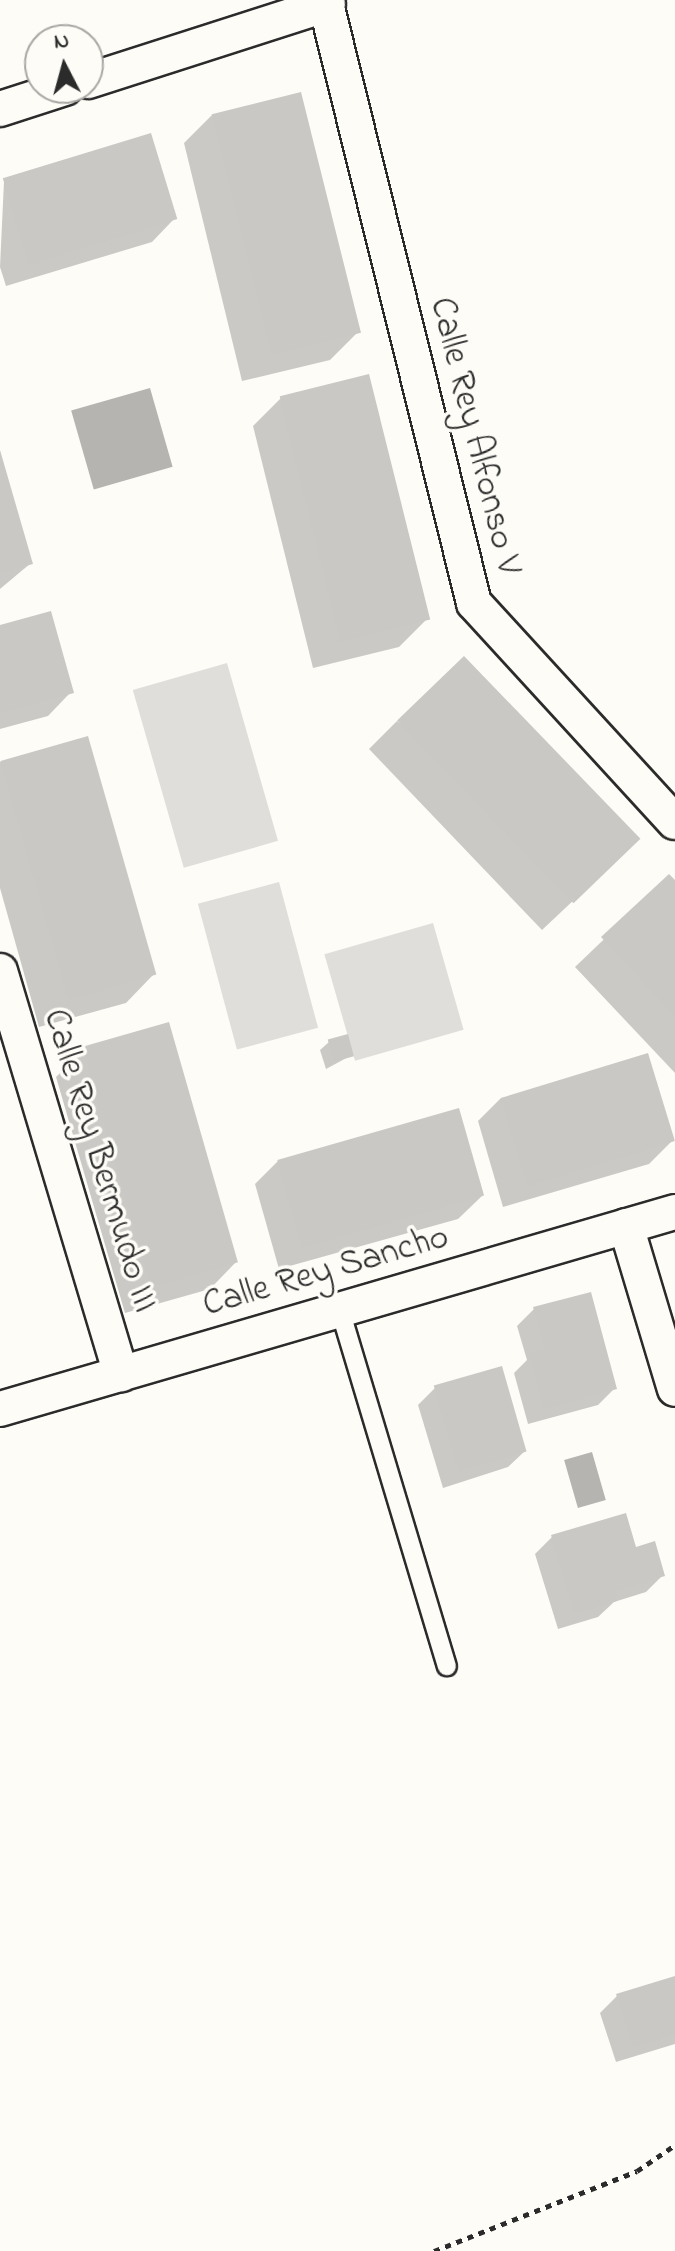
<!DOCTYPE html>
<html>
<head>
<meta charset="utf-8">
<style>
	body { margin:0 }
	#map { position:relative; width:675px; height:2251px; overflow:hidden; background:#fdfcf7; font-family:"Indie Flower",sans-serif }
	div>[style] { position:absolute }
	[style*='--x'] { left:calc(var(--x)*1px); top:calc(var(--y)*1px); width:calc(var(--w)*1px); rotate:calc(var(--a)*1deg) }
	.green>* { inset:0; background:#dfdeda; transform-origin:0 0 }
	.water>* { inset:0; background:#b5b4b1; transform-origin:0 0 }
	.shadow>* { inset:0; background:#0003 }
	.building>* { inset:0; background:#c9c8c4; transform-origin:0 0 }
	.path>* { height:5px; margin-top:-2.5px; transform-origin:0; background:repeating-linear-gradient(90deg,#2b2b2b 0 6px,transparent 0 12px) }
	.roads { filter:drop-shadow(2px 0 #2b2b2b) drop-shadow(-2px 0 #2b2b2b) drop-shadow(0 2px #2b2b2b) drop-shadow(0 -2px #2b2b2b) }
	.lane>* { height:18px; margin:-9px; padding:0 9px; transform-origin:9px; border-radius:9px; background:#fdfcf7 }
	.street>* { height:34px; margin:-17px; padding:0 17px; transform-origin:17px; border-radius:17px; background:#fdfcf7 }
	span { translate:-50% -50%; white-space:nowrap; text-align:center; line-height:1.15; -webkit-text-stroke:7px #fdfcf7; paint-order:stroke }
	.street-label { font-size:36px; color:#2b2b2b }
	.north { position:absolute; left:24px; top:24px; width:80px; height:80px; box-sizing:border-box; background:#fdfcf7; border:2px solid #a9a8a5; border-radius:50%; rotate:354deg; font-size:22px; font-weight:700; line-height:32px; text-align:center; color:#2b2b2b }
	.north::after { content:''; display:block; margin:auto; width:28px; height:36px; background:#2b2b2b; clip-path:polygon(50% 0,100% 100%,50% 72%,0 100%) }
</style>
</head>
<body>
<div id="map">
	<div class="green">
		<i style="left:227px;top:663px;width:185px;height:98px;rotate:74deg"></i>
		<i style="left:279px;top:882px;width:151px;height:84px;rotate:75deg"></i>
		<i style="left:433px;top:923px;width:111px;height:113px;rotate:74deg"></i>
	</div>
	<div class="water">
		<i style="left:150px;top:388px;width:82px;height:82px;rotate:74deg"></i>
		<i style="left:592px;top:1452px;width:50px;height:29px;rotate:74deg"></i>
	</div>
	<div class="shadow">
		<i style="clip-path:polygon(212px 115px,358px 332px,330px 360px,242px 381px,184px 143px)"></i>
		<i style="clip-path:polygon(4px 181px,175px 218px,152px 242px,6px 286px,0 267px)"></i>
		<i style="clip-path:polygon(281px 398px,427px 619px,399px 647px,313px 668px,253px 426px)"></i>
		<i style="clip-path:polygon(0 454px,31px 563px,0 589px)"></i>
		<i style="clip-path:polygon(0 627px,71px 692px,48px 716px,0 729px)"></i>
		<i style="clip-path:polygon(397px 721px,609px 867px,542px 930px,369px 749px)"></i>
		<i style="clip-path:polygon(87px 738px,153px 975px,126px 1003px,39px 1027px,0 888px,0 762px)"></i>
		<i style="clip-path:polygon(669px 877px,675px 883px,675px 1073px,575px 967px)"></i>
		<i style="clip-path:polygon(329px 1042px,352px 1055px,326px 1069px,320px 1050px)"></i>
		<i style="clip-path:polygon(84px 1049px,237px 1261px,210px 1289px,125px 1313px,56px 1077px)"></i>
		<i style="clip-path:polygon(501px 1098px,673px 1140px,649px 1164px,503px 1207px,478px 1121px)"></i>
		<i style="clip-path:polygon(278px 1161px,482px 1196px,458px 1219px,279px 1269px,255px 1184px)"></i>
		<i style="clip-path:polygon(534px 1309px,615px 1388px,598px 1405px,528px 1424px,514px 1373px,527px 1360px,517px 1326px)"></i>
		<i style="clip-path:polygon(435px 1388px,525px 1451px,508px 1467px,443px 1488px,418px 1405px)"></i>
		<i style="clip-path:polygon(552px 1537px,634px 1549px,663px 1575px,646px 1592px,614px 1602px,598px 1617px,558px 1629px,535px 1554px)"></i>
		<i style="clip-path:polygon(675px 1978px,675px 2044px,616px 2062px,600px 2013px,617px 1996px)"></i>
	</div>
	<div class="building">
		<i style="left:301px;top:92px;width:248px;height:92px;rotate:76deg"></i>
		<i style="left:151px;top:133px;width:90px;height:155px;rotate:73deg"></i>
		<i style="left:369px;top:374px;width:253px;height:92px;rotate:76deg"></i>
		<i style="clip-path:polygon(0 450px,33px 564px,0 573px)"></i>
		<i style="clip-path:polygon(51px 611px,74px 693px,0 713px,0 625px)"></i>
		<i style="left:464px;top:656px;width:254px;height:93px;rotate:46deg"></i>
		<i style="left:88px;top:736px;width:248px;height:91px;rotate:74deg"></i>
		<i style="clip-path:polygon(669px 874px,675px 880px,675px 1016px,601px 937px)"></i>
		<i style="left:169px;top:1022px;width:250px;height:90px;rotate:74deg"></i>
		<i style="left:348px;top:1034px;width:23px;height:21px;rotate:75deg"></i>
		<i style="left:648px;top:1053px;width:92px;height:154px;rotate:73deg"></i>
		<i style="left:459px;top:1108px;width:91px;height:189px;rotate:74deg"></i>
		<i style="clip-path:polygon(591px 1292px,617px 1389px,544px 1409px,530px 1354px,545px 1350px,533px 1307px)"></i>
		<i style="left:502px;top:1366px;width:89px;height:71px;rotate:74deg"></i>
		<i style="clip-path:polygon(626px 1513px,636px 1547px,655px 1541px,665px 1576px,614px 1591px,617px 1601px,574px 1613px,551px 1535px)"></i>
		<i style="clip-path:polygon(675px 1976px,675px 2034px,633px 2047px,616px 1994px)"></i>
	</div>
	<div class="path">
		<i style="--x:434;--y:2251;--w:218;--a:-21.5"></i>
		<i style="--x:637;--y:2171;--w:46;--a:-34.4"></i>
	</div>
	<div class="roads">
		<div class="lane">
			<i style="--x:340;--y:1310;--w:372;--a:73.3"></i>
		</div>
		<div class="street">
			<i style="--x:325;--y:0;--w:621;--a:76.12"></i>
			<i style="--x:474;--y:603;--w:297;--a:47.5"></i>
			<i style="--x:88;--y:81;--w:252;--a:-17.8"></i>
			<i style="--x:0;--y:109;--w:68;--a:-17.9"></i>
			<i style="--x:0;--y:971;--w:421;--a:73.3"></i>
			<i style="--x:626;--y:1226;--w:170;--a:73.3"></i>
			<i style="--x:0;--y:1409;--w:703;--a:-16.27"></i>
		</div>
	</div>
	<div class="street-label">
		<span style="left:474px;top:436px;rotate:76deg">Calle Rey Alfonso V</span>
		<span style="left:99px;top:1161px;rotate:73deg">Calle Rey Bermudo III</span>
		<span style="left:326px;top:1272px;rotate:-16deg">Calle Rey Sancho</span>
	</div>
	<div class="north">N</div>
</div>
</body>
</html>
